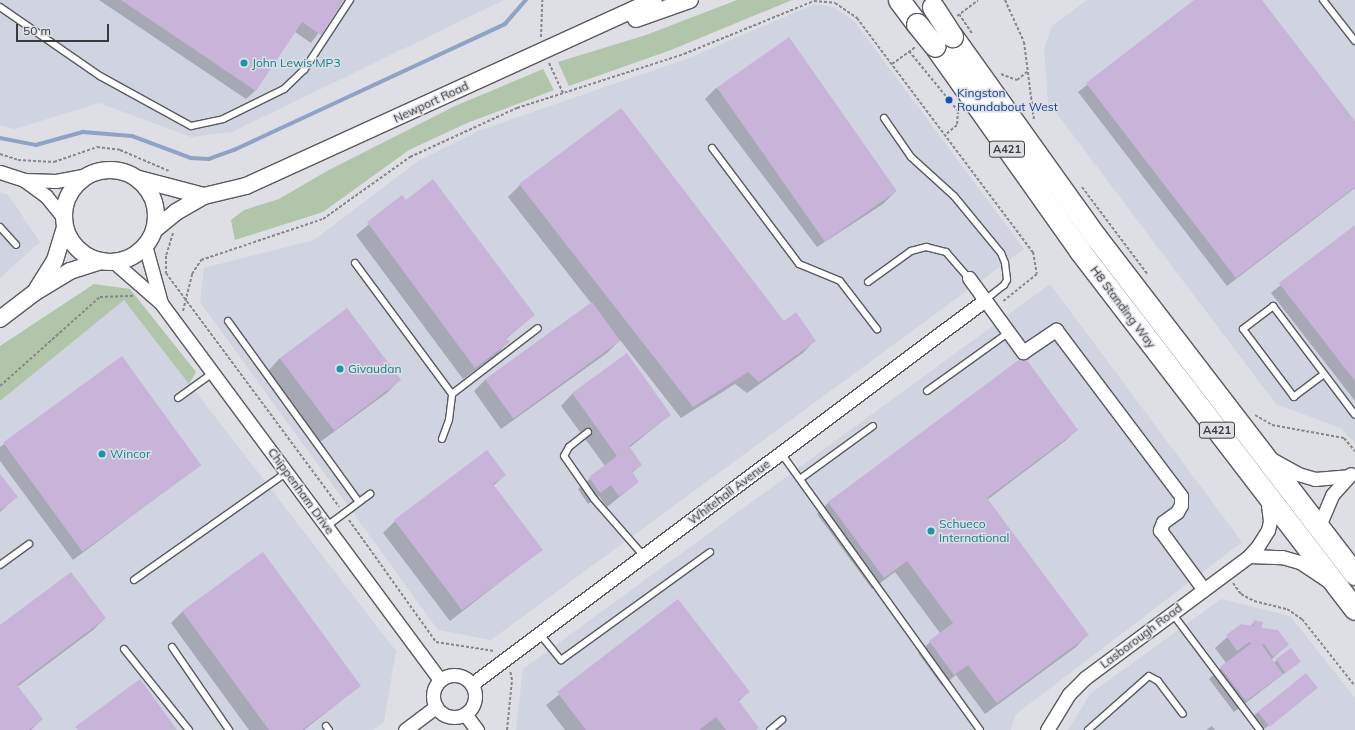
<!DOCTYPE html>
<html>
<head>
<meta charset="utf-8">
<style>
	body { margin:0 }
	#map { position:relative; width:1355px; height:730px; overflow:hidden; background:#dddfe4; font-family:Mulish,sans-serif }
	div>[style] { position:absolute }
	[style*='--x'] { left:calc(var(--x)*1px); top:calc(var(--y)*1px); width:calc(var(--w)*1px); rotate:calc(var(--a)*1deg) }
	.built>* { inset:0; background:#d0d4e0 }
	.green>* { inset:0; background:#b0c5a9 }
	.shadow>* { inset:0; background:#0003 }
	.stream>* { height:3.5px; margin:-1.75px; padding:0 1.75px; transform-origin:1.75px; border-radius:1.75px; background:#8da4c6 }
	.building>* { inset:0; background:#c8b4d9; transform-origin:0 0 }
	.path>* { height:2px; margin-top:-1px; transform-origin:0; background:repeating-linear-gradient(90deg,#87878b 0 3px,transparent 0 5px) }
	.roads { filter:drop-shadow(1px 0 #595a5f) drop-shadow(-1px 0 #595a5f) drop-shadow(0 1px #595a5f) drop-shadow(0 -1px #595a5f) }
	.service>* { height:6px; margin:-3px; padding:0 3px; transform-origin:3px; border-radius:3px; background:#fff }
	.minor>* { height:13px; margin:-6.5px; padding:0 6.5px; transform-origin:6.5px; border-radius:6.5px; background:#fff }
	.minor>.ring { margin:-6.5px; padding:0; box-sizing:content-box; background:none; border:13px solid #fff; border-radius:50% }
	.tertiary>* { height:16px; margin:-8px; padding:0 8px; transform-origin:8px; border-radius:8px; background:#fff }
	.tertiary>.ring { margin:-8px; padding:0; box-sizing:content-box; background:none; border:16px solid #fff; border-radius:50% }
	.trunk>* { height:21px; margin:-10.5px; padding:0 10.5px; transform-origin:10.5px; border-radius:10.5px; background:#fff }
	.bridges { filter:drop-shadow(1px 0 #595a5f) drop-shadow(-1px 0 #595a5f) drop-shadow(0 1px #595a5f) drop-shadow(0 -1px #595a5f) }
	.trunk-bridge>* { height:21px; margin:-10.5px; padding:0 10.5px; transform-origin:10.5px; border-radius:10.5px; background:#fff }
	.dots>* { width:11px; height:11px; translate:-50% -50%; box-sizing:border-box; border:2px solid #dddfe4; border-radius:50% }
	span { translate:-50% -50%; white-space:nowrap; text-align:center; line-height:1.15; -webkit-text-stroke:3px #dddfe4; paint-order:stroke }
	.shield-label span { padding:1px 3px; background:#dddfe4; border:1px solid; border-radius:3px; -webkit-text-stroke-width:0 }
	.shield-label { font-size:11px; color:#3a3a3d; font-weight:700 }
	.culture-label { font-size:12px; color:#0d838f }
	.left { translate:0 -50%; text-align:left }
	.transit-label { font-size:12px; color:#164399 }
	.street-label { font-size:12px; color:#3a3a3d }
	.scale { position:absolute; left:16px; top:24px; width:93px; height:18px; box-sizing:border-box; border:2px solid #3a3a3d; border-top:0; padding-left:5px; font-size:12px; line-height:14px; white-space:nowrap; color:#3a3a3d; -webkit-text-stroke:3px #dddfe4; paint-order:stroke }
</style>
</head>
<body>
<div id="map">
	<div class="built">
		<i style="clip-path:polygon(0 0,504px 0,232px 132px,191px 137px,99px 103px,15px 129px,0 125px)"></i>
		<i style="clip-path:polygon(1087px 0,1355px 0,1355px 443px,1340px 428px,1276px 404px,1048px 102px,1044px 49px,1052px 26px)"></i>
		<i style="clip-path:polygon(815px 4px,834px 7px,854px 21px,1024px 249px,491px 640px,438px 630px,200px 302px,204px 268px,314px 240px,418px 161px,478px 131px,689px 58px)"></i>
		<i style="clip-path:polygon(0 192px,8px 195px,40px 242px,0 278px)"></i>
		<i style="clip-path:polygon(1050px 284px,1242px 542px,1015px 715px,1011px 730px,516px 730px,523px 669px)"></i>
		<i style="clip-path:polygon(124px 299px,396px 651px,384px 722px,373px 730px,0 730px,0 401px)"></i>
		<i style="clip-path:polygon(1221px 599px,1290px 616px,1355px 698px,1355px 730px,1068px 730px,1091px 693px)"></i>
	</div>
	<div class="green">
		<i style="clip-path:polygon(737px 0,792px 0,671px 50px,569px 86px,558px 62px,646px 35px)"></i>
		<i style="clip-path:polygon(543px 69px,554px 90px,467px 123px,409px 150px,323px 212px,235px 240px,231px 220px,244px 210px,279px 199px,327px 171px,455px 106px)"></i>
		<i style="clip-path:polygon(94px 284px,130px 289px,196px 372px,189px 384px,124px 300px,0 401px,0 346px)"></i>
	</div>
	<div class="shadow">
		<i style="clip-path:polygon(99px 0,343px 0,311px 43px,295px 32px,255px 91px,246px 99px)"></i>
		<i style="clip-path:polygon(1196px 0,1261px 0,1355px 123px,1355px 188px,1227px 286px,1078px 92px)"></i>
		<i style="clip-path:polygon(716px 88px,895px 192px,883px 204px,817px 247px,705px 99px)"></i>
		<i style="clip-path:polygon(621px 109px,784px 323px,814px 341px,803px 353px,747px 393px,735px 384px,681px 418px,620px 340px,607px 353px,501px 429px,474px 391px,486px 379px,591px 303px,508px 197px,520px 185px)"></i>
		<i style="clip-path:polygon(402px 197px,534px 315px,506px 339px,508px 342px,497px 354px,463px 379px,356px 235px)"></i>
		<i style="clip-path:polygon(1355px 226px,1355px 401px,1271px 293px)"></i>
		<i style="clip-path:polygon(347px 309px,399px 380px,388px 392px,320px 442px,268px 371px,279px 359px)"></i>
		<i style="clip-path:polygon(626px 355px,670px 415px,629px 448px,641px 465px,631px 474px,638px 482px,607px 507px,599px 496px,588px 504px,578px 489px,605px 466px,561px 406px,572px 394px)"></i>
		<i style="clip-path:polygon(122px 358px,200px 465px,73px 560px,0 461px,0 447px)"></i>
		<i style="clip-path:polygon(1023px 358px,1077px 430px,1065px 441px,987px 500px,1087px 635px,1076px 647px,985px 714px,956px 675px,942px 686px,918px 653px,940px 633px,895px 572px,872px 589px,817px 514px,828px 503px)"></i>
		<i style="clip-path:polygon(487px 451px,505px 475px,493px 486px,541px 550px,450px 621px,383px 533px,395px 521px)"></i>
		<i style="clip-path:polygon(0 476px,16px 497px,0 512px)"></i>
		<i style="clip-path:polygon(262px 553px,360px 686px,304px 730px,249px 730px,171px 623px,182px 612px)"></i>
		<i style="clip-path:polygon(678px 601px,748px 692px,738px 702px,755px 730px,565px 730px,546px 705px)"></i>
		<i style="clip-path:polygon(105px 618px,93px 630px,17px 687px,42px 719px,31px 730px,0 730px,0 626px)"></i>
		<i style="clip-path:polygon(1255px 621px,1261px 629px,1287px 645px,1271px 660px,1274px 663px,1277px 659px,1299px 662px,1234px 712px,1209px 679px,1226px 663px,1215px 648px,1241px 625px,1250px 627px)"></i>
		<i style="clip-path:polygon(1306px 674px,1316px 688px,1263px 730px,1255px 730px,1248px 720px)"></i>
		<i style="clip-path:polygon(1212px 726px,1215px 730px,1206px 730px)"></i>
	</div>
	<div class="stream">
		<i style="--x:0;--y:138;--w:37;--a:11"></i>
		<i style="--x:36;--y:145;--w:49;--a:-15.5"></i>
		<i style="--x:83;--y:132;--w:49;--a:4.7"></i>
		<i style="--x:132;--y:136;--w:63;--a:20.4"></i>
		<i style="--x:191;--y:158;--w:18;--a:3"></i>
		<i style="--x:209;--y:159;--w:27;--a:-20"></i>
		<i style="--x:234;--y:150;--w:299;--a:-24.9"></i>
		<i style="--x:505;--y:24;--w:32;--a:-49"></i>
	</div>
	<div class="building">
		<i style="clip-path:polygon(121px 0,344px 0,321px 35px,302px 22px,256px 91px)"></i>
		<i style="clip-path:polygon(1194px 0,1262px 0,1355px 121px,1355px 187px,1236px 278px,1086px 83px)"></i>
		<i style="left:789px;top:37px;width:188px;height:88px;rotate:55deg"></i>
		<i style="clip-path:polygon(621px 108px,784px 321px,796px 312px,816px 341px,759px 382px,748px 372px,693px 407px,519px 184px)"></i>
		<i style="clip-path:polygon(433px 179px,535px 315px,506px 338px,510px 342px,475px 368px,367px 222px,402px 195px,406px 200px)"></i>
		<i style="clip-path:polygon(1355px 225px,1355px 381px,1279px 283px)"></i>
		<i style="left:592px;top:302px;width:48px;height:132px;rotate:54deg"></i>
		<i style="left:347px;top:308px;width:90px;height:84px;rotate:53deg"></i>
		<i style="clip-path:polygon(627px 353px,671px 415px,629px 446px,642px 465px,632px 472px,639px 482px,619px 496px,611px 485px,600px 493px,589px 477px,617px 456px,572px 393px)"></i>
		<i style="left:122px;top:356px;width:135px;height:147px;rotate:54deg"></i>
		<i style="clip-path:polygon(1024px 356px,1078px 430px,987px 498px,1089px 635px,997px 703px,968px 665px,954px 675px,929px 641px,953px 623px,907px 561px,884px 578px,828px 502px)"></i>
		<i style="clip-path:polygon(487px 450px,506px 475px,493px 484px,543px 550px,462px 610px,394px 520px)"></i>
		<i style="clip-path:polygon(0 474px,18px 497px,0 510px)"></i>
		<i style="clip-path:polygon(263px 552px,361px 686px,302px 730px,269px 730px,182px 611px)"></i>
		<i style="clip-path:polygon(71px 572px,106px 618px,17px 685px,43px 719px,29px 730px,0 730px,0 625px)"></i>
		<i style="clip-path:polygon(678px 599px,750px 692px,738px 700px,759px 728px,756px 730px,726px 730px,716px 717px,699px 730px,586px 730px,557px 692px)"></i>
		<i style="clip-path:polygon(1254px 620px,1263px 622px,1262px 628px,1278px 630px,1289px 645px,1273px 657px,1265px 645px,1261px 644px,1283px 674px,1246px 701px,1220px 667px,1252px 643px,1249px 642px,1237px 651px,1226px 635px,1241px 624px,1253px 626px)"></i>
		<i style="left:1291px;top:648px;width:17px;height:19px;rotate:54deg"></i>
		<i style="left:1306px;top:673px;width:19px;height:62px;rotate:51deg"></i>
		<i style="clip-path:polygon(140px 679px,177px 730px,78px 730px,75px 727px)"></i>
	</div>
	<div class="path">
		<i style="--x:1005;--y:0;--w:46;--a:65.7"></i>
		<i style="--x:1024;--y:42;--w:79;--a:82.7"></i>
		<i style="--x:959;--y:14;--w:23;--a:56"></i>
		<i style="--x:957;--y:16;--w:26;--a:-37"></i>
		<i style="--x:541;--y:37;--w:37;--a:-88"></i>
		<i style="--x:909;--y:51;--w:77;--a:50.8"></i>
		<i style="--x:958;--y:111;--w:14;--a:94"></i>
		<i style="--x:957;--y:125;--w:16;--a:140"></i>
		<i style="--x:549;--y:63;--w:33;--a:65"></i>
		<i style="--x:892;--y:64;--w:29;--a:-36"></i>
		<i style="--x:1001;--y:74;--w:17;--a:21"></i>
		<i style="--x:1017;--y:80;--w:13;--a:-39"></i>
		<i style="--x:0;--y:154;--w:19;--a:18"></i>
		<i style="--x:18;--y:160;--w:36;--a:3"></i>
		<i style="--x:54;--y:162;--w:46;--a:-19.2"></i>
		<i style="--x:97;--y:147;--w:23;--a:7"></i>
		<i style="--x:120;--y:150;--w:53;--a:23.2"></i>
		<i style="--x:1082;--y:187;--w:110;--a:53.1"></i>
		<i style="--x:173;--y:233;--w:24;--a:107"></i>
		<i style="--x:166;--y:256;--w:17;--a:90"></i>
		<i style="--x:166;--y:273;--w:291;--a:53.5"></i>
		<i style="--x:183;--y:311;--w:38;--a:-76"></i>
		<i style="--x:192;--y:274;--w:17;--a:-57"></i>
		<i style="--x:201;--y:260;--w:129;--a:-18.6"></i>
		<i style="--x:323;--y:219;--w:107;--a:-35.5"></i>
		<i style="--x:410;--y:157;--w:118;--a:-24.6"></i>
		<i style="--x:517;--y:108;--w:176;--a:-17.9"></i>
		<i style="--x:684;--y:54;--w:140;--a:-22.2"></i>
		<i style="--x:814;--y:1;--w:21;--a:5"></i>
		<i style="--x:835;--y:3;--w:27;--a:34"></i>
		<i style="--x:857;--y:18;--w:293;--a:53.1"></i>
		<i style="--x:1033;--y:252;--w:22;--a:80"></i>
		<i style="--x:1037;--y:274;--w:45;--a:141.3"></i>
		<i style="--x:0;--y:386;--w:134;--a:-41.7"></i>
		<i style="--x:100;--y:297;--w:35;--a:-2"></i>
		<i style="--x:1255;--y:415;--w:20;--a:30"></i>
		<i style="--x:1272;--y:425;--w:73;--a:10.2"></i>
		<i style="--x:1344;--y:438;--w:17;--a:50"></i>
		<i style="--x:349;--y:520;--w:150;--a:54.5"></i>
		<i style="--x:436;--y:642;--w:59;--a:8.8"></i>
		<i style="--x:1233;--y:583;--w:14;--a:54"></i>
		<i style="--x:1241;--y:594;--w:15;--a:28"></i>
		<i style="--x:1254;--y:601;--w:34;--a:14"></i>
		<i style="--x:1287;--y:609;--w:18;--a:34"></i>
		<i style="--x:1302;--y:619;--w:85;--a:51.7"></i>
		<i style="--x:507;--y:730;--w:50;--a:-84.3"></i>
		<i style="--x:512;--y:680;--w:10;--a:-101"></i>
	</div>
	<div class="roads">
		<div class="service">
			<i style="--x:1323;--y:0;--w:52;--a:52"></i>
			<i style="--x:0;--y:7;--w:121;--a:34.6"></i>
			<i style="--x:100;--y:76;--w:104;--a:28.8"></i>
			<i style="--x:191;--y:126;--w:33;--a:-12"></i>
			<i style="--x:223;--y:119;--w:68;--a:-26.2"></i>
			<i style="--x:284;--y:89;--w:28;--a:-44"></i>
			<i style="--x:304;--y:70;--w:84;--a:-56.7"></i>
			<i style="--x:884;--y:118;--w:47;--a:55.3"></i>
			<i style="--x:911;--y:157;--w:58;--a:42.2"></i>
			<i style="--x:954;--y:196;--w:74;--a:50.5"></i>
			<i style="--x:1001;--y:253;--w:11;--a:68"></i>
			<i style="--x:1005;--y:263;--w:17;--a:83"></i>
			<i style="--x:1007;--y:280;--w:6;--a:121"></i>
			<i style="--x:1004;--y:285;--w:24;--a:142"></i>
			<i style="--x:712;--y:148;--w:145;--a:53.1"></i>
			<i style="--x:799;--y:264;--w:44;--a:22.5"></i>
			<i style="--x:840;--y:281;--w:61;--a:52.4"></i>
			<i style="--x:0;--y:227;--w:24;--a:48"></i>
			<i style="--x:355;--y:263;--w:163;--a:53.5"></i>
			<i style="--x:868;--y:282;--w:53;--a:-35.8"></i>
			<i style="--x:911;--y:251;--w:16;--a:-15"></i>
			<i style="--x:926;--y:247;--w:21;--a:14"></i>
			<i style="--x:946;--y:252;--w:35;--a:49"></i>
			<i style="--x:228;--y:321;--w:223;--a:54.1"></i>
			<i style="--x:1324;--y:374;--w:38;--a:143"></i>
			<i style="--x:1294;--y:397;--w:85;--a:-126.9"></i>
			<i style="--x:1243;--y:329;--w:38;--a:-37"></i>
			<i style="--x:1273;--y:306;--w:136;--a:53"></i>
			<i style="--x:927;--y:391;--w:101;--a:-35.7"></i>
			<i style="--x:178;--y:398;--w:44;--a:-35.8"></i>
			<i style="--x:588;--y:432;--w:24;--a:142"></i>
			<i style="--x:569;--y:447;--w:10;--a:119"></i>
			<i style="--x:564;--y:456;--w:52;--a:55.1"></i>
			<i style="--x:594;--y:499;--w:74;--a:48.8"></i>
			<i style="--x:442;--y:439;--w:20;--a:-70"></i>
			<i style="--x:449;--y:420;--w:26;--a:-83"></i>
			<i style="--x:452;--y:394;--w:108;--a:-37.5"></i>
			<i style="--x:781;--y:453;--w:341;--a:54.3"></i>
			<i style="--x:800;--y:479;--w:90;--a:-36"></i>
			<i style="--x:327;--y:526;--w:54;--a:-36.7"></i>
			<i style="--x:0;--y:565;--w:36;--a:-36"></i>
			<i style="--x:134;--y:580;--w:187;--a:-35.2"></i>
			<i style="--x:1172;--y:613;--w:146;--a:53.1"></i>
			<i style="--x:539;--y:633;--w:35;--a:51"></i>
			<i style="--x:561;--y:660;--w:184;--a:-35.9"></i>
			<i style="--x:172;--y:647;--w:101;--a:55.5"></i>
			<i style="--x:124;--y:649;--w:104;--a:51.3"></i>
			<i style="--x:326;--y:726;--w:5;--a:53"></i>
			<i style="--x:770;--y:730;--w:16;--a:-40"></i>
			<i style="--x:1088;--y:730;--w:81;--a:-41.5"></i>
			<i style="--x:1149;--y:676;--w:10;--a:29"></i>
			<i style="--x:1158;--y:681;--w:41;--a:52.9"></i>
		</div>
		<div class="minor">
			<i style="--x:0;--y:172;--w:25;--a:18"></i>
			<i style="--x:24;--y:180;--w:32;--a:2"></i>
			<i style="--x:56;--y:181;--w:31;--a:-11"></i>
			<i style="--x:24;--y:180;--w:27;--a:36"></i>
			<i style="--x:46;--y:196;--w:27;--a:51"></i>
			<i style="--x:145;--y:245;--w:60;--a:74.6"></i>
			<i style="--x:114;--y:262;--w:62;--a:41.1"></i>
			<i style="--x:161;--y:303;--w:469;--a:53.5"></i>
			<i style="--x:969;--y:278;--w:92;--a:53.9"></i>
			<i style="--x:1023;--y:352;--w:40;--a:-34"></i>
			<i style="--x:1056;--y:330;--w:208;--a:53"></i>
			<i style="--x:1181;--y:496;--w:9;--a:90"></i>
			<i style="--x:1181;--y:505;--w:8;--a:120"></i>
			<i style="--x:1177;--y:512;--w:17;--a:144"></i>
			<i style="--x:1163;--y:522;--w:9;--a:111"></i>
			<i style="--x:1160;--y:530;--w:74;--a:53.7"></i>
			<i style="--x:1273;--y:460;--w:29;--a:29"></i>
			<i style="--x:1298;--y:474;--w:18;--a:16"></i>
			<i style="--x:1315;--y:479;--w:33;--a:-5"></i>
			<i style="--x:1319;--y:526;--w:34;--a:-67"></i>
			<i style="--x:1332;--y:495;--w:28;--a:-48"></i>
			<i style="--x:1249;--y:556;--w:33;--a:2"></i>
			<i style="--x:1282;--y:557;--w:19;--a:16"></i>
			<i style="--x:1300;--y:562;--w:32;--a:34"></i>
			<i class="ring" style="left:433px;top:675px;width:29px;height:29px"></i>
			<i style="--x:472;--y:684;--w:641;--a:-36.82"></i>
			<i style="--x:465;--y:714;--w:20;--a:53"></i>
			<i style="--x:405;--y:730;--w:39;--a:-37"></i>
			<i style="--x:1047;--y:730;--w:42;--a:-58.6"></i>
			<i style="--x:1069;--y:694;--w:23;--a:-45"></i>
			<i style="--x:1085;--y:678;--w:204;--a:-36.6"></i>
			<i style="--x:1249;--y:556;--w:13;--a:-48"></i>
			<i style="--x:1258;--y:546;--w:19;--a:-58"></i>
			<i style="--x:1268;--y:530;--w:9;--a:-77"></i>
			<i style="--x:1270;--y:521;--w:23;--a:-97"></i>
		</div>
		<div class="tertiary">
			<i style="--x:636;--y:19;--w:57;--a:-19.4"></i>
			<i class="ring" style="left:64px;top:170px;width:76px;height:76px"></i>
			<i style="--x:139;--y:179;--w:67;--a:14.7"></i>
			<i style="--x:154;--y:230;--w:28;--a:-39"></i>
			<i style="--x:176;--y:212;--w:32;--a:-30"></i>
			<i style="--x:204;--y:196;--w:43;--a:-13.4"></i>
			<i style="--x:246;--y:186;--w:448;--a:-24.5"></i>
			<i style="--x:37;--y:289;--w:34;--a:-58"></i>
			<i style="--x:55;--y:260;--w:34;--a:-73"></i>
			<i style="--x:0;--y:319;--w:43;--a:-37.4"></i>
			<i style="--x:34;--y:293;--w:42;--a:-31.4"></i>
			<i style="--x:70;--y:271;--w:33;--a:-18"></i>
		</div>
		<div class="trunk">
			<i style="--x:899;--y:0;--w:30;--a:53"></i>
			<i style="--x:952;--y:36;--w:247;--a:54.4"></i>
			<i style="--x:1096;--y:237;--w:425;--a:52.5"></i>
			<i style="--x:935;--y:46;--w:251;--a:54.7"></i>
			<i style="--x:1080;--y:251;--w:451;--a:52.5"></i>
		</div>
	</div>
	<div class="bridges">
		<div class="trunk-bridge">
			<i style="--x:933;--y:7;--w:35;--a:57"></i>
			<i style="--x:917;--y:24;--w:28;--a:51"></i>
		</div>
	</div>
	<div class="dots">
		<i style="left:244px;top:63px;background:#0f9aa8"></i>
		<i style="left:949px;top:100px;background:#1a4fb4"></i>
		<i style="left:340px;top:369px;background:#0f9aa8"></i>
		<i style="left:102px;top:454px;background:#0f9aa8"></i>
		<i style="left:931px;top:531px;background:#0f9aa8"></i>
	</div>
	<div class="shield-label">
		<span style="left:1007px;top:149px">A421</span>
		<span style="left:1217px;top:430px">A421</span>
	</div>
	<div class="culture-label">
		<span class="left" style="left:252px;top:63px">John Lewis MP3</span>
		<span class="left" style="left:348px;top:369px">Givaudan</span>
		<span class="left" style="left:110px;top:454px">Wincor</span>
		<span class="left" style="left:939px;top:531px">Schueco<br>International</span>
	</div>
	<div class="transit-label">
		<span class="left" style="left:957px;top:100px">Kingston<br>Roundabout West</span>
	</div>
	<div class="street-label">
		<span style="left:431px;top:102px;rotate:-25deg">Newport Road</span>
		<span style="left:1123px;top:307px;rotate:53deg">H8 Standing Way</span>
		<span style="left:301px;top:491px;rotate:54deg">Chippenham Drive</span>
		<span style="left:729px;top:492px;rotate:-37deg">Whitehall Avenue</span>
		<span style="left:1141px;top:636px;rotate:-37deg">Lasborough Road</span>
	</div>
	<div class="scale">50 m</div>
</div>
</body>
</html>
